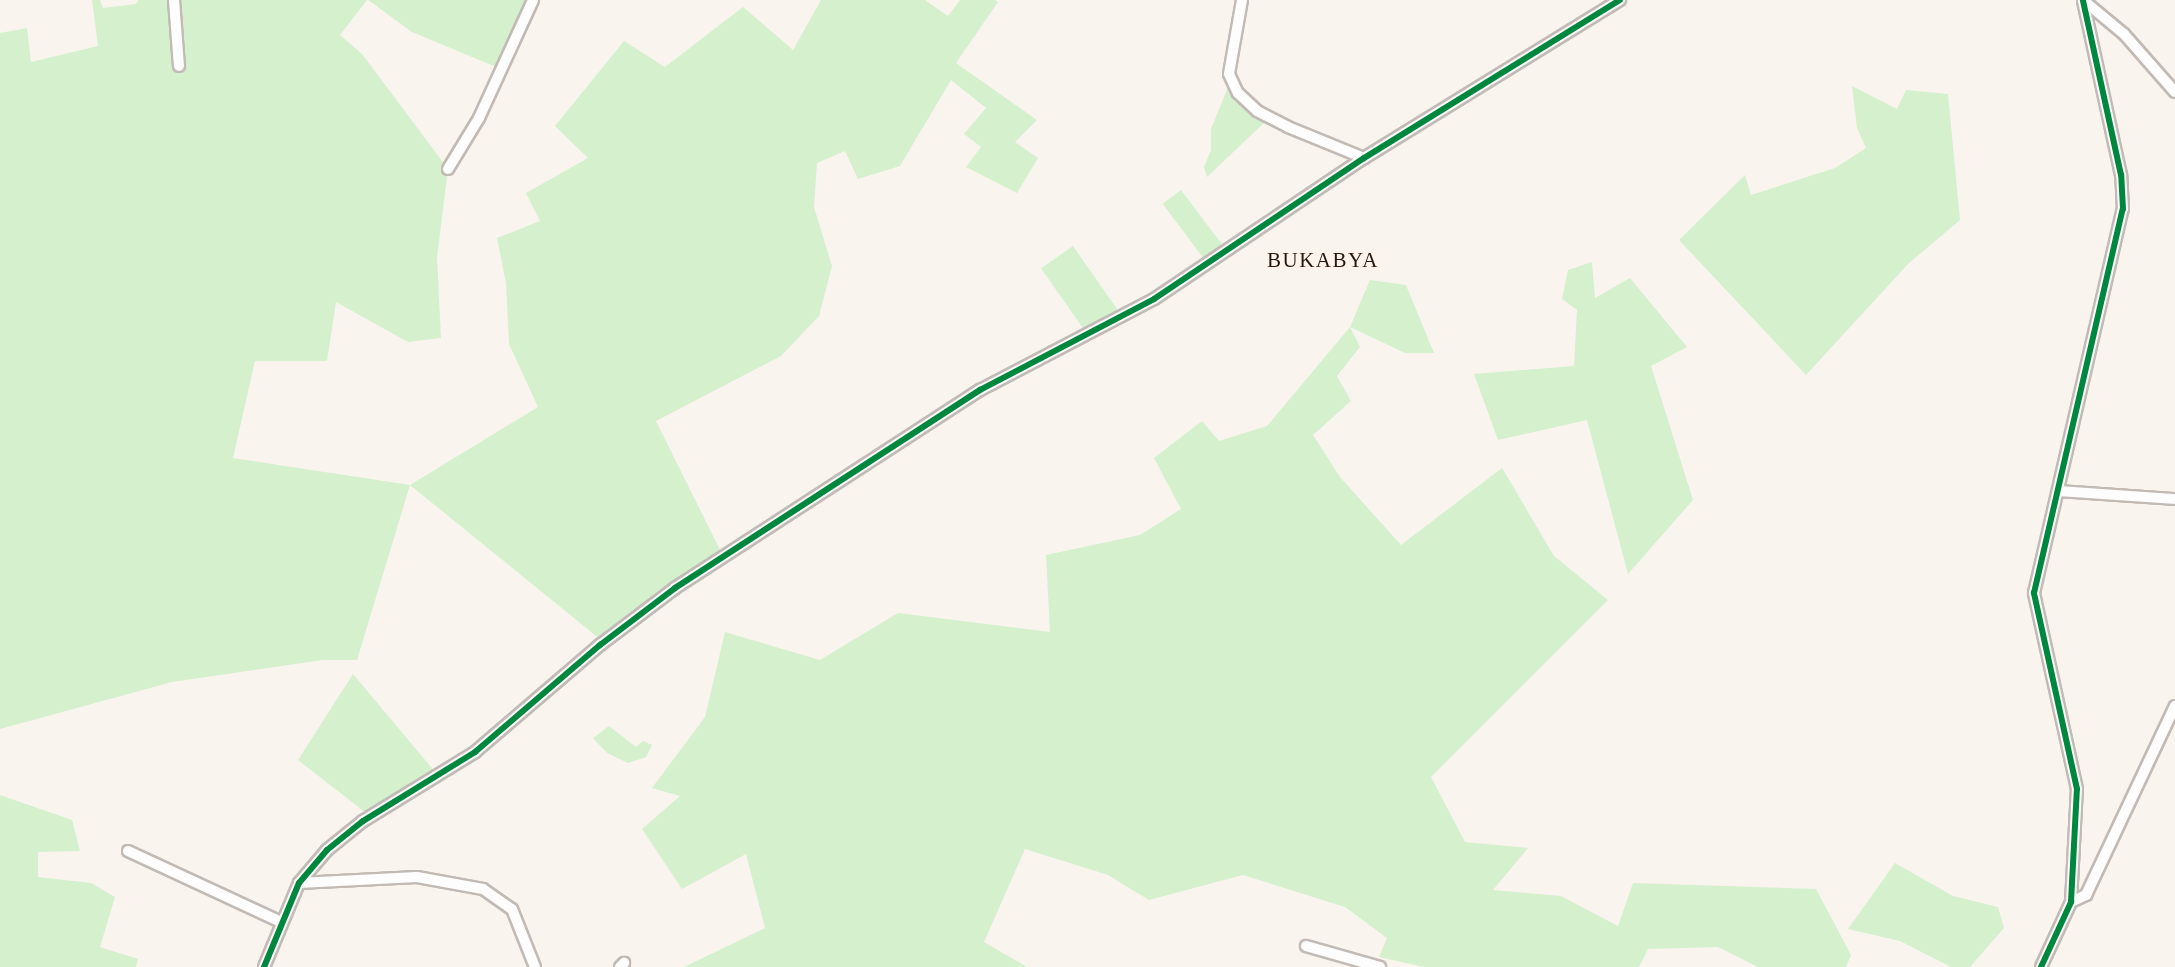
<!DOCTYPE html>
<html>
<head>
<meta charset="utf-8">
<style>
	body { margin:0 }
	#map { position:relative; width:2175px; height:967px; overflow:hidden; background:#faf4ef; font-family:"Times New Roman",serif }
	div>[style] { position:absolute }
	[style*='--x'] { left:calc(var(--x)*1px); top:calc(var(--y)*1px); width:calc(var(--w)*1px); rotate:calc(var(--a)*1deg) }
	.green>* { inset:0; background:#d4f0cd; transform-origin:0 0 }
	.roads { filter:drop-shadow(2px 0 #c2bab4) drop-shadow(-2px 0 #c2bab4) drop-shadow(0 2px #c2bab4) drop-shadow(0 -2px #c2bab4) }
	.minor>* { height:10px; margin:-5px; padding:0 5px; transform-origin:5px; border-radius:5px; background:#fefdfd }
	.cycleway>* { height:6px; margin:-3px; padding:0 3px; transform-origin:3px; border-radius:3px; background:#00873e }
	span { translate:-50% -50%; white-space:nowrap; text-align:center; line-height:1.15; -webkit-text-stroke:6px #fef3eb; paint-order:stroke }
	.quarter-label { font-size:21px; color:#241a13; letter-spacing:1.5px }
</style>
</head>
<body>
<div id="map">
	<div class="green">
		<i style="clip-path:polygon(92px 0,100px 0,103px 8px,136px 4px,138px 0,367px 0,340px 35px,362px 54px,448px 169px,437px 258px,441px 338px,408px 342px,336px 302px,327px 361px,255px 361px,233px 458px,410px 485px,538px 407px,509px 344px,506px 283px,497px 238px,540px 221px,526px 193px,588px 158px,555px 126px,624px 41px,665px 67px,743px 7px,793px 50px,821px 0,925px 0,948px 16px,960px 0,995px 0,998px 2px,956px 63px,1037px 120px,1015px 142px,1038px 158px,1017px 193px,966px 167px,981px 147px,964px 134px,986px 108px,951px 80px,900px 166px,858px 179px,845px 151px,817px 163px,814px 207px,832px 266px,819px 316px,781px 356px,656px 421px,721px 552px,606px 644px,410px 485px,357px 660px,323px 660px,172px 682px,0 729px,0 33px,27px 28px,31px 62px,98px 46px)"></i>
		<i style="clip-path:polygon(368px 0,531px 0,501px 69px,412px 32px)"></i>
		<i style="clip-path:polygon(1231px 80px,1266px 121px,1207px 177px,1204px 167px,1211px 150px,1211px 129px)"></i>
		<i style="clip-path:polygon(1852px 86px,1897px 109px,1906px 90px,1948px 94px,1960px 220px,1909px 263px,1806px 375px,1679px 240px,1745px 175px,1751px 195px,1835px 168px,1866px 148px,1857px 128px)"></i>
		<i style="left:1181px;top:190px;width:74px;height:23px;rotate:53deg"></i>
		<i style="left:1073px;top:246px;width:78px;height:39px;rotate:55deg"></i>
		<i style="clip-path:polygon(1592px 262px,1595px 298px,1630px 278px,1687px 347px,1651px 366px,1693px 500px,1628px 574px,1587px 420px,1498px 440px,1474px 374px,1574px 366px,1577px 310px,1562px 299px,1568px 270px)"></i>
		<i style="clip-path:polygon(1370px 280px,1406px 285px,1434px 353px,1405px 353px,1350px 327px,1360px 347px,1337px 376px,1351px 401px,1313px 435px,1340px 477px,1401px 545px,1502px 468px,1554px 556px,1608px 600px,1431px 777px,1465px 842px,1528px 848px,1493px 890px,1561px 896px,1618px 926px,1633px 883px,1816px 889px,1851px 955px,1846px 967px,1758px 967px,1718px 947px,1648px 949px,1639px 967px,1424px 967px,1379px 957px,1387px 938px,1345px 907px,1243px 875px,1149px 900px,1108px 875px,1025px 849px,984px 942px,1027px 967px,684px 967px,765px 928px,746px 854px,682px 889px,642px 829px,680px 796px,652px 788px,705px 717px,725px 632px,820px 660px,898px 613px,1050px 632px,1046px 555px,1140px 535px,1181px 509px,1154px 458px,1202px 421px,1219px 441px,1267px 426px,1350px 327px)"></i>
		<i style="clip-path:polygon(353px 674px,436px 773px,370px 816px,298px 760px)"></i>
		<i style="clip-path:polygon(609px 726px,636px 747px,643px 741px,652px 745px,646px 757px,628px 763px,607px 753px,593px 738px)"></i>
		<i style="clip-path:polygon(0 795px,72px 820px,80px 851px,38px 852px,38px 877px,91px 883px,115px 897px,100px 947px,138px 959px,136px 967px,0 967px)"></i>
		<i style="clip-path:polygon(1895px 863px,1953px 896px,1998px 907px,2004px 928px,1970px 967px,1951px 967px,1900px 941px,1848px 929px)"></i>
	</div>
	<div class="roads">
		<div class="minor">
			<i style="--x:174;--y:0;--w:66;--a:85.7"></i>
			<i style="--x:1242;--y:0;--w:75;--a:100"></i>
			<i style="--x:1229;--y:74;--w:21;--a:65"></i>
			<i style="--x:1238;--y:93;--w:26;--a:43"></i>
			<i style="--x:1257;--y:111;--w:35;--a:27"></i>
			<i style="--x:1288;--y:127;--w:82;--a:22.2"></i>
			<i style="--x:2083;--y:0;--w:53;--a:39.7"></i>
			<i style="--x:2124;--y:34;--w:77;--a:48.7"></i>
			<i style="--x:448;--y:169;--w:60;--a:-58.7"></i>
			<i style="--x:479;--y:118;--w:130;--a:-65.4"></i>
			<i style="--x:2060;--y:491;--w:115;--a:4"></i>
			<i style="--x:128;--y:851;--w:169;--a:24.9"></i>
			<i style="--x:299;--y:883;--w:118;--a:-2.9"></i>
			<i style="--x:417;--y:877;--w:67;--a:10.3"></i>
			<i style="--x:483;--y:889;--w:35;--a:35"></i>
			<i style="--x:512;--y:909;--w:62;--a:68.4"></i>
			<i style="--x:2071;--y:902;--w:17;--a:-25"></i>
			<i style="--x:2086;--y:895;--w:209;--a:-64.8"></i>
			<i style="--x:1306;--y:946;--w:77;--a:15.8"></i>
			<i style="--x:264;--y:967;--w:91;--a:-67.4"></i>
			<i style="--x:299;--y:883;--w:43;--a:-49.7"></i>
			<i style="--x:327;--y:850;--w:46;--a:-38.9"></i>
			<i style="--x:363;--y:821;--w:132;--a:-31.6"></i>
			<i style="--x:475;--y:752;--w:165;--a:-40.6"></i>
			<i style="--x:600;--y:645;--w:94;--a:-37.2"></i>
			<i style="--x:675;--y:588;--w:364;--a:-33"></i>
			<i style="--x:980;--y:390;--w:196;--a:-27.6"></i>
			<i style="--x:1154;--y:299;--w:253;--a:-33.9"></i>
			<i style="--x:1364;--y:158;--w:301;--a:-31.7"></i>
			<i style="--x:620;--y:967;--w:6;--a:-45"></i>
			<i style="--x:2041;--y:967;--w:72;--a:-65.2"></i>
			<i style="--x:2071;--y:902;--w:113;--a:-87"></i>
			<i style="--x:2077;--y:789;--w:201;--a:-102.4"></i>
			<i style="--x:2034;--y:593;--w:394;--a:-77"></i>
			<i style="--x:2123;--y:209;--w:34;--a:-93"></i>
			<i style="--x:2121;--y:175;--w:179;--a:-102.3"></i>
		</div>
	</div>
	<div class="cycleway">
		<i style="--x:264;--y:967;--w:91;--a:-67.4"></i>
		<i style="--x:299;--y:883;--w:43;--a:-49.7"></i>
		<i style="--x:327;--y:850;--w:46;--a:-38.9"></i>
		<i style="--x:363;--y:821;--w:132;--a:-31.6"></i>
		<i style="--x:475;--y:752;--w:165;--a:-40.6"></i>
		<i style="--x:600;--y:645;--w:94;--a:-37.2"></i>
		<i style="--x:675;--y:588;--w:364;--a:-33"></i>
		<i style="--x:980;--y:390;--w:196;--a:-27.6"></i>
		<i style="--x:1154;--y:299;--w:253;--a:-33.9"></i>
		<i style="--x:1364;--y:158;--w:301;--a:-31.7"></i>
		<i style="--x:2041;--y:967;--w:72;--a:-65.2"></i>
		<i style="--x:2071;--y:902;--w:113;--a:-87"></i>
		<i style="--x:2077;--y:789;--w:201;--a:-102.4"></i>
		<i style="--x:2034;--y:593;--w:394;--a:-77"></i>
		<i style="--x:2123;--y:209;--w:34;--a:-93"></i>
		<i style="--x:2121;--y:175;--w:179;--a:-102.3"></i>
	</div>
	<div class="quarter-label">
		<span style="left:1323px;top:260px">BUKABYA</span>
	</div>
</div>
</body>
</html>
